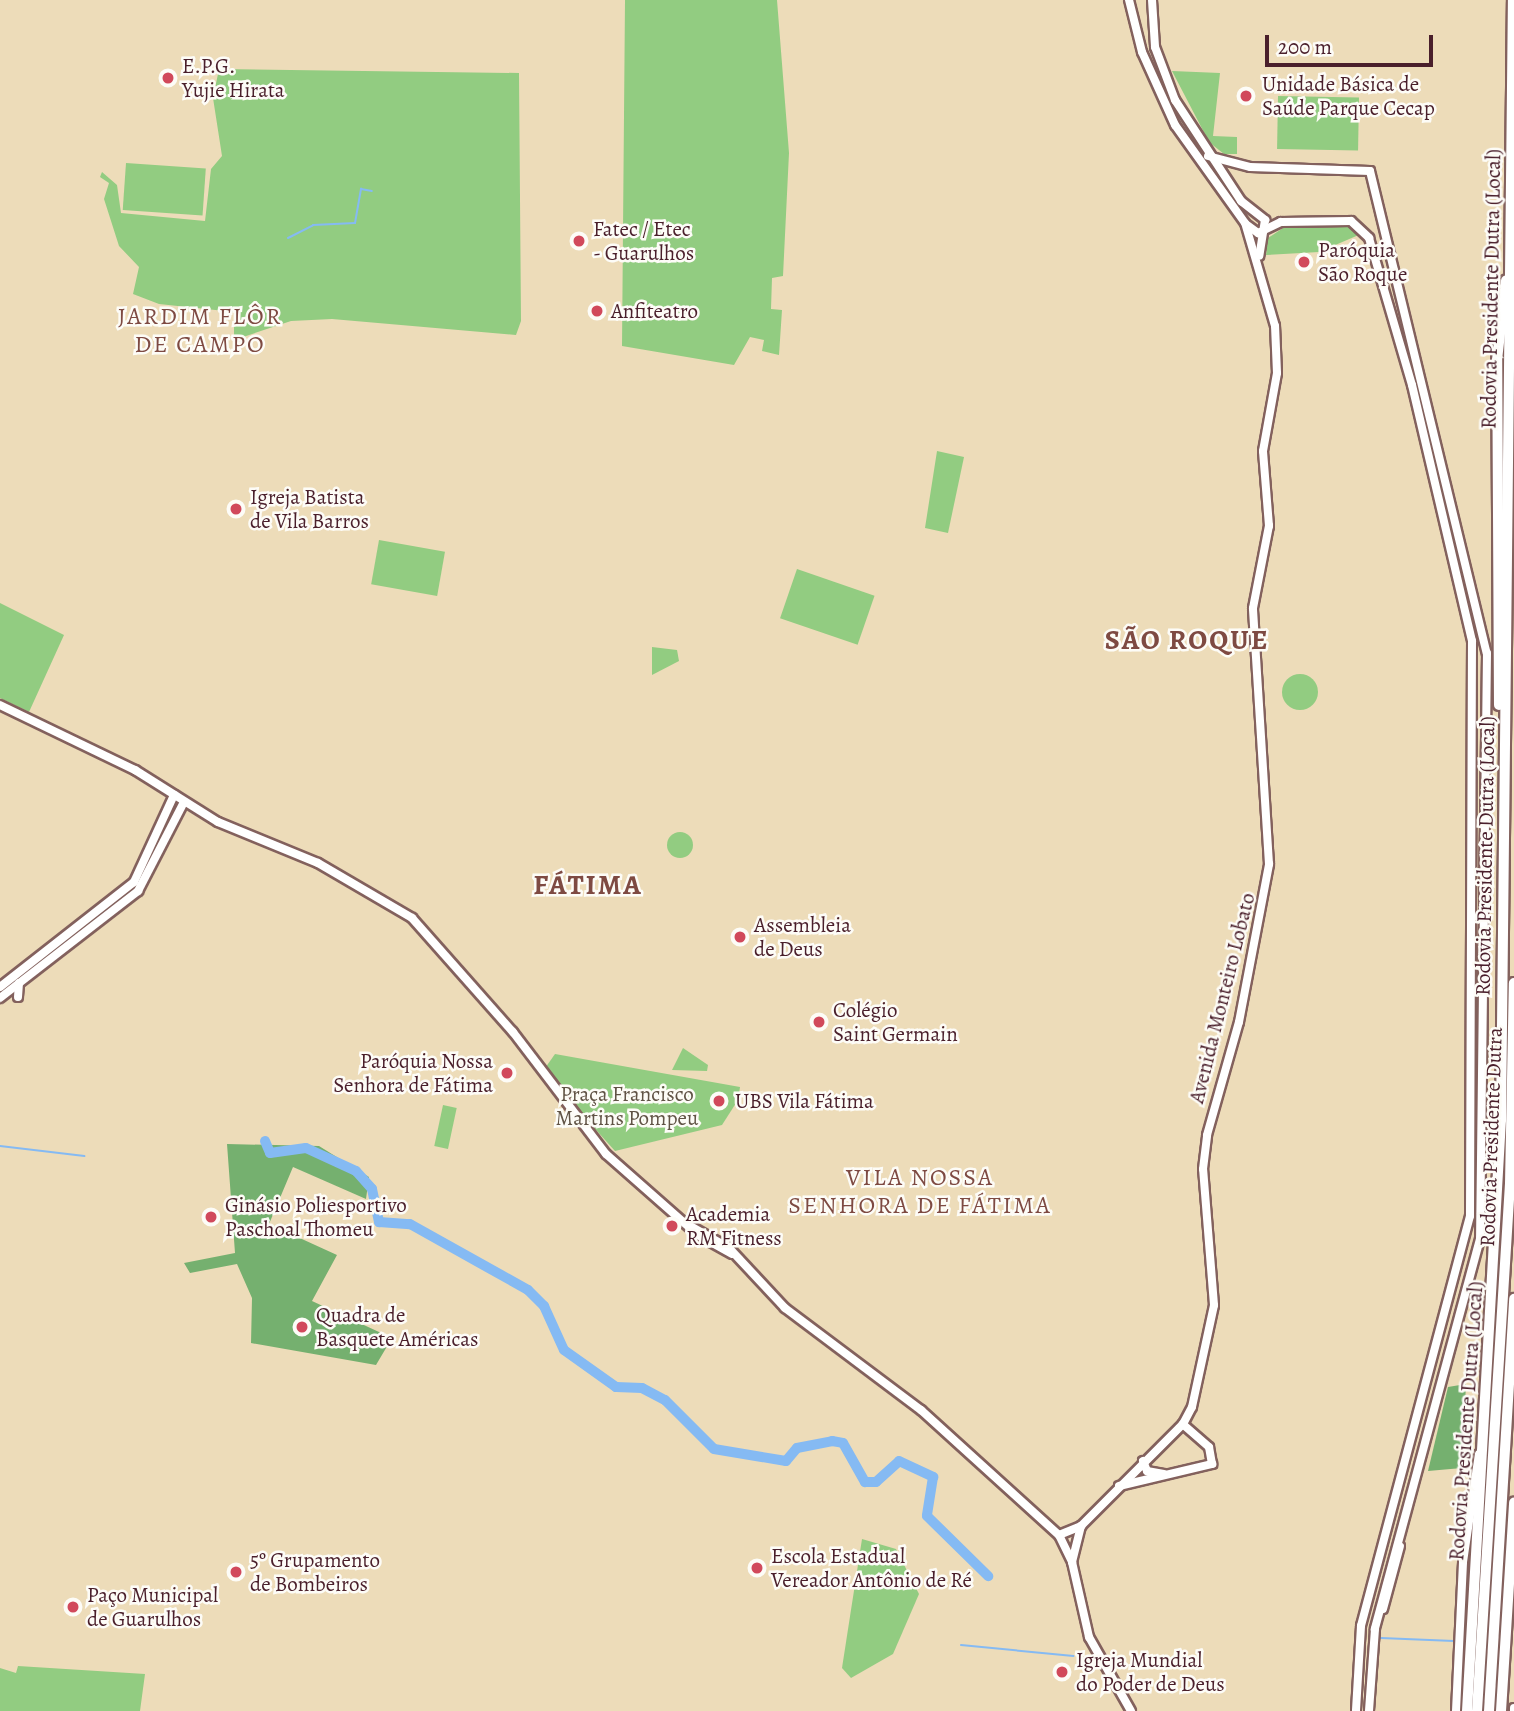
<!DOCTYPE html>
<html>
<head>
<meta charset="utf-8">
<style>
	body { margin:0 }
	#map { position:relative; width:1514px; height:1711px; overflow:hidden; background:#eddcb9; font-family:Alegreya,serif }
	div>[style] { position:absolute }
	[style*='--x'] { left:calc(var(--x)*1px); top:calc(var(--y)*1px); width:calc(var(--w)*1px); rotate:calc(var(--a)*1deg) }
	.green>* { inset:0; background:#92cc81; transform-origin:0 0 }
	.round { border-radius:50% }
	.forest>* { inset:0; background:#75b06f }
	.stream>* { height:2px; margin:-1px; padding:0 1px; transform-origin:1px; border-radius:1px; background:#85baf3 }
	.river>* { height:10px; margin:-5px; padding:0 5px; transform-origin:5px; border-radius:5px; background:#85baf3 }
	.roads { filter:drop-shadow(2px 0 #83615d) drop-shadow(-2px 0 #83615d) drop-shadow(0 2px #83615d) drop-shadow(0 -2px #83615d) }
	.secondary>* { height:8px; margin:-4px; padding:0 4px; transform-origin:4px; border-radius:4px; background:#fff }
	.highway>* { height:10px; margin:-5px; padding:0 5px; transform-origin:5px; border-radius:5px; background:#fff }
	.dots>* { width:19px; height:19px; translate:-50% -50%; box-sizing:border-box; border:4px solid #fdfcf7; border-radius:50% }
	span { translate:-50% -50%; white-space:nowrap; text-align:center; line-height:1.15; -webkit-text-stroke:5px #fdfcf7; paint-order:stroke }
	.poi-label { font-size:21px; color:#4a1f2b }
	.left { translate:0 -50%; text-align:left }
	.right { translate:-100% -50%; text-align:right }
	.street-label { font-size:21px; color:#4a1f2b }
	.park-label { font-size:21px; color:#605345 }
	.quarter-label { font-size:24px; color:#7e4a42; letter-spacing:2px }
	.district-label { font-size:28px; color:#7e4a42; font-weight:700; letter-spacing:2px }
	.scale { position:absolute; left:1265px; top:35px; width:168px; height:32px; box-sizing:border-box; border:4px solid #4a1f2b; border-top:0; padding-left:9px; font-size:21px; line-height:24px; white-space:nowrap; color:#4a1f2b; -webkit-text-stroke:5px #fdfcf7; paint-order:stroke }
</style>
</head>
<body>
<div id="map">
	<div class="green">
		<i style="clip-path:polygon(625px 0,777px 0,789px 153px,783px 276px,772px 278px,771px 309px,782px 310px,779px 355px,762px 351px,764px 340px,750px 337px,734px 365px,622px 346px)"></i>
		<i style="clip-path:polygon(219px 69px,519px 73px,521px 321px,516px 335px,332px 319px,291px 321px,234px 340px,234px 312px,159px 304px,133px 294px,139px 267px,119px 246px,104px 199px,109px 183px,100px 177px,102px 172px,117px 185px,121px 213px,205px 221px,211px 169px,222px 156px,213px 98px)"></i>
		<i style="clip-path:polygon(1172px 71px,1220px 73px,1213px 136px,1237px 137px,1237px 154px,1224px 154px,1209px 142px)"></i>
		<i style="left:1278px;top:96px;width:81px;height:53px;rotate:1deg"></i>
		<i style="left:126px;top:163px;width:80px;height:47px;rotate:4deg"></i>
		<i style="clip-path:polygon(1343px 224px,1361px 234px,1319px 252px,1266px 255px,1268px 238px,1286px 226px)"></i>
		<i style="clip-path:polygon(937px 451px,964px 457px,948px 533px,925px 528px)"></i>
		<i style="left:379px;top:540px;width:67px;height:45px;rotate:10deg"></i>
		<i style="left:797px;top:569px;width:82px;height:52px;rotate:19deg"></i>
		<i style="clip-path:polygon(0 603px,64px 635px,29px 712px,0 698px)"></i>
		<i style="clip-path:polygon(652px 647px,677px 650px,679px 661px,652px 675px)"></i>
		<i class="round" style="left:1282px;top:674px;width:36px;height:36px"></i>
		<i class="round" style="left:667px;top:832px;width:26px;height:26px"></i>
		<i style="clip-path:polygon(683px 1048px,708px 1065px,707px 1071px,672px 1070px)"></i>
		<i style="clip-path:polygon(555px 1054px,740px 1087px,738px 1100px,722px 1125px,615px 1151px,543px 1071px)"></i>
		<i style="left:443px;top:1105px;width:14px;height:42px;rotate:12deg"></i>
		<i style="clip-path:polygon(862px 1539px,896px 1549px,919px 1594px,893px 1654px,851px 1678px,842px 1668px)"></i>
		<i style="clip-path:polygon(18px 1666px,145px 1674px,140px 1711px,0 1711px,0 1668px,16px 1673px)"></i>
	</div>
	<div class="forest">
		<i style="clip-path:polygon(227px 1144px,319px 1146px,369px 1177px,366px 1199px,293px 1167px,269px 1224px,337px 1255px,312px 1301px,392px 1338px,376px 1365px,251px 1343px,252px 1298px,237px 1264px,190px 1273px,184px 1263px,235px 1253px)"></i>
		<i style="clip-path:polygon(1466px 1384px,1462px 1468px,1428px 1471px,1448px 1387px)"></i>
	</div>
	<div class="stream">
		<i style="--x:288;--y:238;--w:28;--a:-27"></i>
		<i style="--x:313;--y:225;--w:42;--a:-2.7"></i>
		<i style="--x:355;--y:223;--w:35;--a:-80"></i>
		<i style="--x:361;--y:189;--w:11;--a:10"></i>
		<i style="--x:0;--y:1146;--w:85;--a:6.8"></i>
		<i style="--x:1381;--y:1638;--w:73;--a:2.4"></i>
		<i style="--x:961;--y:1645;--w:113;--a:5.6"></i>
	</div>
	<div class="river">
		<i style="--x:265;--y:1141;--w:13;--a:67"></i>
		<i style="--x:270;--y:1153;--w:36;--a:-8"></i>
		<i style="--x:306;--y:1148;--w:55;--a:24.7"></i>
		<i style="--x:356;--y:1171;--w:24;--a:48"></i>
		<i style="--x:372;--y:1189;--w:34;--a:78"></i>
		<i style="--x:379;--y:1222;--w:31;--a:4"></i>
		<i style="--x:410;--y:1224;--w:135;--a:29.2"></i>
		<i style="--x:528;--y:1290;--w:23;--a:45"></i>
		<i style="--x:544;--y:1306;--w:48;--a:65.6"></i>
		<i style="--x:564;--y:1350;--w:64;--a:35.4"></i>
		<i style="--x:616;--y:1387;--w:26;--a:2"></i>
		<i style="--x:642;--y:1388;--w:26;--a:28"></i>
		<i style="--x:665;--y:1400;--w:69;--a:45"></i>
		<i style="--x:714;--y:1449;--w:73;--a:9.5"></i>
		<i style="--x:786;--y:1461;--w:17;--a:-50"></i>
		<i style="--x:797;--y:1448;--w:36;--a:-11"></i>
		<i style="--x:832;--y:1441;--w:11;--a:10"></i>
		<i style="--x:843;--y:1443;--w:45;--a:60.6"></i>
		<i style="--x:865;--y:1482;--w:11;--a:0"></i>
		<i style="--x:876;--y:1482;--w:31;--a:-42"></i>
		<i style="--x:899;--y:1461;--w:38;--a:25"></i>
		<i style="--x:933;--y:1477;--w:39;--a:99"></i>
		<i style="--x:927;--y:1516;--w:86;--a:44.5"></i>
	</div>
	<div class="roads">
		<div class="secondary">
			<i style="--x:1152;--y:0;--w:47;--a:86.3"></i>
			<i style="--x:1155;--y:47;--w:57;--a:69.3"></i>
			<i style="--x:1175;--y:100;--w:121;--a:56.8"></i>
			<i style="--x:1241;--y:201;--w:31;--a:38"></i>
			<i style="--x:1265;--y:220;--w:36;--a:99"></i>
			<i style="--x:1208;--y:156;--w:43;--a:14.7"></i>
			<i style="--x:1250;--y:167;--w:120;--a:1.9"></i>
			<i style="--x:1370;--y:171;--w:496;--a:76.4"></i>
			<i style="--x:1487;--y:653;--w:586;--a:90.68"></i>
			<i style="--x:1480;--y:1239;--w:404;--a:105.1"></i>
			<i style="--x:1375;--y:1629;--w:82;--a:94.2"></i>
			<i style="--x:1247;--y:225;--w:14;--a:36"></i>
			<i style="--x:1258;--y:233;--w:25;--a:-26"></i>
			<i style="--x:1281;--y:222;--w:70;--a:-0.8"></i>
			<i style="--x:1351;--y:221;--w:25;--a:43"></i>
			<i style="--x:1369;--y:238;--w:153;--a:73.7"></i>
			<i style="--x:1412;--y:385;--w:263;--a:76.8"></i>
			<i style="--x:1472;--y:641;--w:575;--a:90.2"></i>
			<i style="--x:1470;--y:1216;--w:424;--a:104.9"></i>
			<i style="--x:1361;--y:1626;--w:85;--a:93.4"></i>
			<i style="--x:0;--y:705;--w:150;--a:25.7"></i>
			<i style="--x:135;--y:770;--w:98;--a:32.1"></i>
			<i style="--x:218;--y:822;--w:108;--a:22.3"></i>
			<i style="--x:318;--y:863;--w:109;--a:30.3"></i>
			<i style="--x:412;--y:918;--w:152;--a:48.5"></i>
			<i style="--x:513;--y:1032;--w:153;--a:52.7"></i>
			<i style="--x:606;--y:1154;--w:123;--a:41.4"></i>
			<i style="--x:698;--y:1235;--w:39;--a:29"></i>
			<i style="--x:0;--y:987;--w:170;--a:-38.1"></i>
			<i style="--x:134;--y:882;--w:96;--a:-65.3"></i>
			<i style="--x:18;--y:997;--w:14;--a:-86"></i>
			<i style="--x:0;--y:998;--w:175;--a:-37.8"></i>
			<i style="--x:138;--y:891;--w:100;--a:-62.7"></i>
			<i style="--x:692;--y:1227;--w:43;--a:29.6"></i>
			<i style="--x:729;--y:1248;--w:82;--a:47"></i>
			<i style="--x:785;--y:1308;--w:170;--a:36.9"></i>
			<i style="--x:921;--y:1410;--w:186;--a:42.2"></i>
			<i style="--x:1059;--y:1535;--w:30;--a:64"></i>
			<i style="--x:1072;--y:1562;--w:77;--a:77.2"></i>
			<i style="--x:1089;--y:1637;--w:85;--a:60.4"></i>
			<i style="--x:1143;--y:1461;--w:11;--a:68"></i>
			<i style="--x:1147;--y:1471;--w:17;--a:10"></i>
			<i style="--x:1119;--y:1486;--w:96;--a:-13.3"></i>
			<i style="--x:1212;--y:1464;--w:17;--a:-100"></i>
			<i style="--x:1209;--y:1447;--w:35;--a:-139"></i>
			<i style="--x:1059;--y:1535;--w:24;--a:-22"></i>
			<i style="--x:1072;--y:1562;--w:37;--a:-76"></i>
			<i style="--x:1081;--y:1526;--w:144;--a:-45"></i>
			<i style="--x:1183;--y:1424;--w:19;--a:-62"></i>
			<i style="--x:1192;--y:1407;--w:104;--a:-77.8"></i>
			<i style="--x:1214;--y:1305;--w:136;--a:-94.6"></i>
			<i style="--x:1203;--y:1169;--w:34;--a:-83"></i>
			<i style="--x:1207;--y:1135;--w:117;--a:-74.2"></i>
			<i style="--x:1239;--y:1022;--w:161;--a:-79.2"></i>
			<i style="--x:1269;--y:864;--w:256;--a:-93.6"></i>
			<i style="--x:1253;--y:608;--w:84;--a:-79"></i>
			<i style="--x:1269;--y:526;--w:75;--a:-94.6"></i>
			<i style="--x:1263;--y:451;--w:79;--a:-79.8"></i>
			<i style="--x:1277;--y:373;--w:47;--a:-92.4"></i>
			<i style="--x:1275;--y:326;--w:107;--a:-106.2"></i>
			<i style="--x:1245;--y:223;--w:120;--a:-125.5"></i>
			<i style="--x:1175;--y:125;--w:80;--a:-114.3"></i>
			<i style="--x:1142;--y:52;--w:54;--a:-104"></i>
			<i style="--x:1383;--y:1609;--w:65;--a:-74.9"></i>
			<i style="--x:1456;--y:1711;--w:149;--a:-87.3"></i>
			<i style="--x:1463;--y:1562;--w:109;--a:-81.6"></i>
			<i style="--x:1514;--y:1711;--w:3;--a:-90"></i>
		</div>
		<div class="highway">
			<i style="--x:1499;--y:705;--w:345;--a:-90.3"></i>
			<i style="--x:1497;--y:360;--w:80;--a:-83.5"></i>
			<i style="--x:1467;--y:1711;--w:592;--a:-86.71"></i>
			<i style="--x:1501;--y:1120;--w:1120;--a:-89.39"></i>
			<i style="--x:1477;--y:1711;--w:528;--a:-86.42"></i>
			<i style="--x:1510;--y:1184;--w:201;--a:-88.9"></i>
			<i style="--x:1489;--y:1711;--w:413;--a:-86.5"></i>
			<i style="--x:1501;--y:1711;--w:209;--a:-86.4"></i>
		</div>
	</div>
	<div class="dots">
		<i style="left:168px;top:78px;background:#d1495b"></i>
		<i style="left:1246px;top:96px;background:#d1495b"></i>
		<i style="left:579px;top:241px;background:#d1495b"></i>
		<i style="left:1304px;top:262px;background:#d1495b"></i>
		<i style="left:597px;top:311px;background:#d1495b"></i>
		<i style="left:236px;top:509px;background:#d1495b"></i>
		<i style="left:740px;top:937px;background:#d1495b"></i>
		<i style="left:819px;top:1022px;background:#d1495b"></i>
		<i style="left:507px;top:1073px;background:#d1495b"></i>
		<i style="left:719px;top:1101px;background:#d1495b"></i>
		<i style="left:211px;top:1217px;background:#d1495b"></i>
		<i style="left:672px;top:1226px;background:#d1495b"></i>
		<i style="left:302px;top:1327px;background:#d1495b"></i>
		<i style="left:757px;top:1568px;background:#d1495b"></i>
		<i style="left:236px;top:1572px;background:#d1495b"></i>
		<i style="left:73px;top:1607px;background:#d1495b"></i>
		<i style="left:1062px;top:1672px;background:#d1495b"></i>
	</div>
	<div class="poi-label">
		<span class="left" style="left:182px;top:78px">E.P.G.<br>Yujie Hirata</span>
		<span class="left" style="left:1262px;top:96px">Unidade Básica de<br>Saúde Parque Cecap</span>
		<span class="left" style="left:593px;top:241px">Fatec / Etec<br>- Guarulhos</span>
		<span class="left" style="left:1318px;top:262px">Paróquia<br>São Roque</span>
		<span class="left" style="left:611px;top:311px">Anfiteatro</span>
		<span class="left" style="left:250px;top:509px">Igreja Batista<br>de Vila Barros</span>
		<span class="left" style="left:754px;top:937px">Assembleia<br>de Deus</span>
		<span class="left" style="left:833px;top:1022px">Colégio<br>Saint Germain</span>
		<span class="right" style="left:493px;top:1073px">Paróquia Nossa<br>Senhora de Fátima</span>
		<span class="left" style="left:735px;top:1101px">UBS Vila Fátima</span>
		<span class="left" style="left:225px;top:1217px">Ginásio Poliesportivo<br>Paschoal Thomeu</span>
		<span class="left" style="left:686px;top:1226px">Academia<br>RM Fitness</span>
		<span class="left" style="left:316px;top:1327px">Quadra de<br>Basquete Américas</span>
		<span class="left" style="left:771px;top:1568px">Escola Estadual<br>Vereador Antônio de Ré</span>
		<span class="left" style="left:250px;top:1572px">5º Grupamento<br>de Bombeiros</span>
		<span class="left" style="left:87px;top:1607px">Paço Municipal<br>de Guarulhos</span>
		<span class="left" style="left:1076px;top:1672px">Igreja Mundial<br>do Poder de Deus</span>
	</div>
	<div class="street-label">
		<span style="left:1491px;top:289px;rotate:-89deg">Rodovia Presidente Dutra (Local)</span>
		<span style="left:1485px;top:856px;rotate:-89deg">Rodovia Presidente Dutra (Local)</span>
		<span style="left:1222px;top:998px;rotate:-76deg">Avenida Monteiro Lobato</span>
		<span style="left:1491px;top:1137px;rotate:-88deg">Rodovia Presidente Dutra</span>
		<span style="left:1466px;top:1421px;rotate:-86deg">Rodovia Presidente Dutra (Local)</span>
	</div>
	<div class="park-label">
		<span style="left:627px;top:1106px">Praça Francisco<br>Martins Pompeu</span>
	</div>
	<div class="quarter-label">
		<span style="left:200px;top:331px">JARDIM FLÔR<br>DE CAMPO</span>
		<span style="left:920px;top:1192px">VILA NOSSA<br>SENHORA DE FÁTIMA</span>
	</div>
	<div class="district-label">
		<span style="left:1187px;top:640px">SÃO ROQUE</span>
		<span style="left:588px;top:885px">FÁTIMA</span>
	</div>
	<div class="scale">200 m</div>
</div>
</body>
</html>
